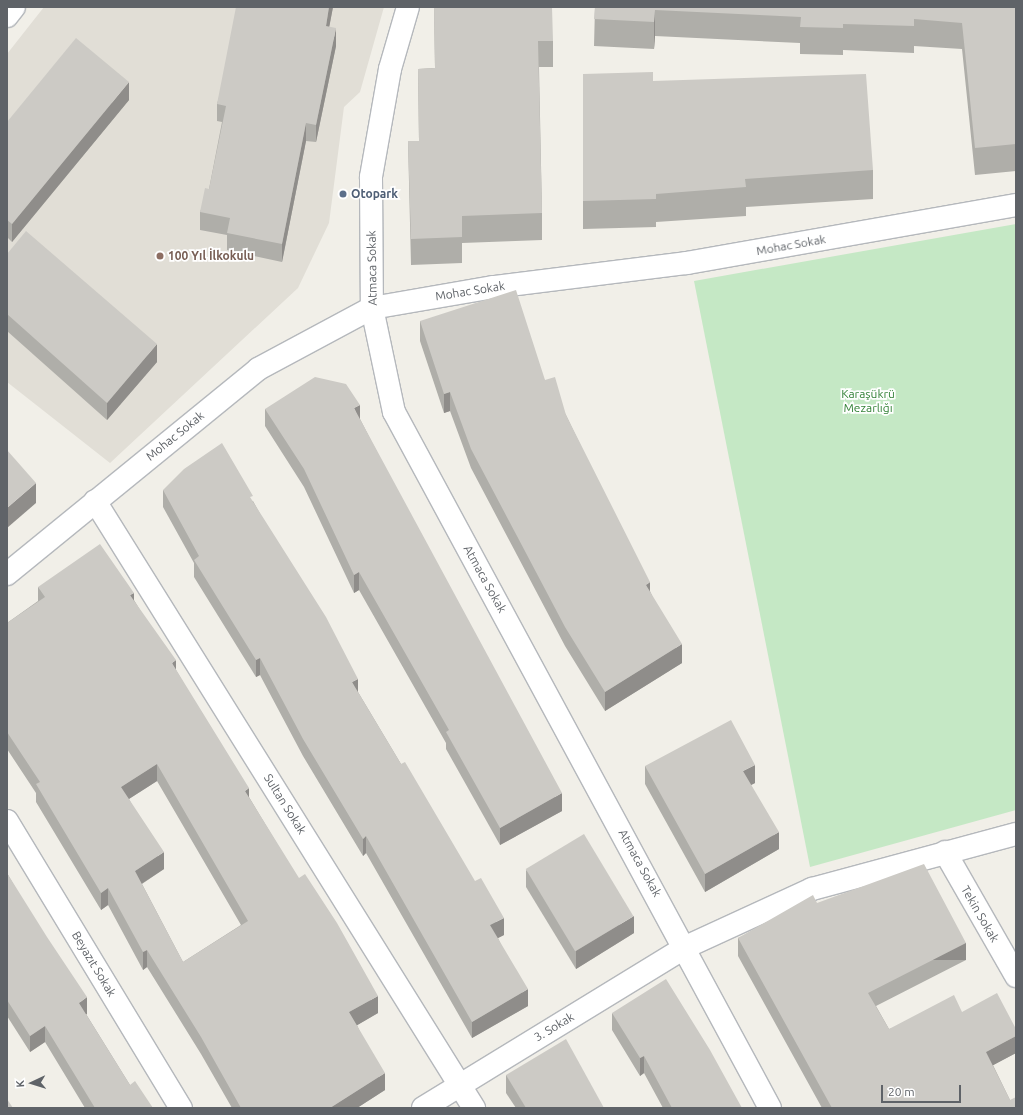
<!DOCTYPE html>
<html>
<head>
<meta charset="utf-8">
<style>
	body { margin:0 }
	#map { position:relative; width:1023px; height:1115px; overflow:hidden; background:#f1efe8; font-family:Ubuntu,sans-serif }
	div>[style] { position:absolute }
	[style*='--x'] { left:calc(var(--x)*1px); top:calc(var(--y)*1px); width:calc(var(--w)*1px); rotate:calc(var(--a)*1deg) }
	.education>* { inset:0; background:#e1ded6 }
	.green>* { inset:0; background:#c5e8c5 }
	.roads { filter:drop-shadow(1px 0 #b5b8bc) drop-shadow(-1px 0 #b5b8bc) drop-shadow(0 1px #b5b8bc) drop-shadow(0 -1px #b5b8bc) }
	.minor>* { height:22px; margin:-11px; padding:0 11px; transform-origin:11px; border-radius:11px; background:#fff }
	.wall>* { inset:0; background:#afaea9 }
	.shaded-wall>* { inset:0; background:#8f8d8a; transform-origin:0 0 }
	.building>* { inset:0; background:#cccac5; transform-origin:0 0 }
	.dots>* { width:11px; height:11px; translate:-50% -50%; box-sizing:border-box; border:2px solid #fff; border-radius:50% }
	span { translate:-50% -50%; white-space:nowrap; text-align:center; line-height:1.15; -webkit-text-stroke:3.5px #fff; paint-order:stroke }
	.service-label { font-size:12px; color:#4e5e75; font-weight:700 }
	.left { translate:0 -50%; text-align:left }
	.street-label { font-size:12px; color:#5f6368 }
	.education-label { font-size:12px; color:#785e54; font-weight:700 }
	.park-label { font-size:12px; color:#348238 }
	.frame { position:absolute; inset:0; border:8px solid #5f6368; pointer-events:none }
	.north { position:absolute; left:12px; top:1063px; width:40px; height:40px; -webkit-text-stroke:3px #fff; paint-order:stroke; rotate:266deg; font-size:11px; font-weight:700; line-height:16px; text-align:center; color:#5f6368 }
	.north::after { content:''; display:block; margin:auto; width:14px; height:18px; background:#5f6368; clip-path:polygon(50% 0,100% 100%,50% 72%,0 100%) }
	.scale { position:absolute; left:881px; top:1085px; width:80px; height:18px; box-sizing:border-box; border:2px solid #5f6368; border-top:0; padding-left:5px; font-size:12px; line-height:14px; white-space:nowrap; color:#5f6368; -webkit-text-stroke:3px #fff; paint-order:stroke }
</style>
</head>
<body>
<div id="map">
	<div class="education">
		<i style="clip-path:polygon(44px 7px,384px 7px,360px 92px,344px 107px,329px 223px,298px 288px,110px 463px,7px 382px,7px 54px)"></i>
	</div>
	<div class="green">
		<i style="clip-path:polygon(1016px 224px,1016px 810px,810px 867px,694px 281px)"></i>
	</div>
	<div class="roads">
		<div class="minor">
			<i style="--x:408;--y:7;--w:65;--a:106.2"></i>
			<i style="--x:390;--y:69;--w:110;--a:100"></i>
			<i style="--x:371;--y:177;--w:131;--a:89.6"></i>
			<i style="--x:372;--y:308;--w:106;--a:78.1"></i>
			<i style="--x:394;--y:412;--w:791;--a:61.62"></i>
			<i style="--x:7;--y:16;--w:11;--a:-52"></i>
			<i style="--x:95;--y:501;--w:716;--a:58.02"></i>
			<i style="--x:7;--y:574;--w:324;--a:-39.2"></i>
			<i style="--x:258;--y:369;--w:129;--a:-28.2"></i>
			<i style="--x:372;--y:308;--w:124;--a:-9.8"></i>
			<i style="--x:494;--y:287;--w:194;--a:-7.1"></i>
			<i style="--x:687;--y:263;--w:334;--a:-10"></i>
			<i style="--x:7;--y:821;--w:336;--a:58.8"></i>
			<i style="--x:945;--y:852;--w:143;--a:60.2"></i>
			<i style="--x:423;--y:1108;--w:308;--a:-31.5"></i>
			<i style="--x:686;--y:947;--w:139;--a:-24.7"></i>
			<i style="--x:812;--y:889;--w:211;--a:-15.1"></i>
		</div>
	</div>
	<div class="wall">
		<i style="clip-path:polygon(246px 7px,333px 7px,329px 27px,336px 46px,316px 142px,306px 141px,282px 262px,227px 250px,227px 235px,200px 230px,200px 212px,209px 189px,222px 122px,217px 121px,217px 104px)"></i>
		<i style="clip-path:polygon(434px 7px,553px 41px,553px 67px,539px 67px,542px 213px,542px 240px,462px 243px,462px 263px,411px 265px,408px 141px,419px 141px,418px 69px,435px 68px)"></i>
		<i style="clip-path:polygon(595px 7px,1016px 7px,1016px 171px,975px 175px,962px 49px,914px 46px,914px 53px,843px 50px,843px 55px,800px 54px,800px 43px,655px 36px,654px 49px,594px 46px)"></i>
		<i style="clip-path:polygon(583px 74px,653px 81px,873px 170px,873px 199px,746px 207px,746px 216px,656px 222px,656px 227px,583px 229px)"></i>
		<i style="clip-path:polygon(129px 100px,12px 242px,7px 237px,7px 122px)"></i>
		<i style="clip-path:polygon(7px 254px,157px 362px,107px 420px,7px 331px)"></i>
		<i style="clip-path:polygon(420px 321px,545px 380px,566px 415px,650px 591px,682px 663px,605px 711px,565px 646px,471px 468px,450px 411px,444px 413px,420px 341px)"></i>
		<i style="clip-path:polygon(265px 409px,360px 419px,562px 811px,500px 845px,446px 749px,446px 743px,359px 590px,354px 593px,304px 487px,265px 426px)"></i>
		<i style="clip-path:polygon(163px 490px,253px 501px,358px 692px,401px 764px,504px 935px,498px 938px,528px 1006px,472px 1038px,366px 853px,363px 856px,303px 756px,260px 675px,256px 677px,194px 577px,194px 563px,163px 507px)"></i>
		<i style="clip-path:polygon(evenodd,38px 587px,134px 600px,176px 670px,249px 797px,378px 1013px,357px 1025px,385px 1090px,357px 1108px,232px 1108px,201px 1054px,147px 967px,143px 970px,108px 905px,101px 910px,36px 802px,36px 793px,7px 749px,7px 623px,38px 601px,38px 587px,157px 781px,241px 925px,183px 962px,142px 884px,164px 869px,129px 799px,157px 781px)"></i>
		<i style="clip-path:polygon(645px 766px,755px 783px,751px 785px,779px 849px,705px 892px,645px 784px)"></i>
		<i style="clip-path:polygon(526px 870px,634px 933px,576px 969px,526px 887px)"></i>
		<i style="clip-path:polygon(7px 873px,87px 1014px,86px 1014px,130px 1085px,153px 1108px,85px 1108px,45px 1042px,30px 1052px,7px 1016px)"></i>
		<i style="clip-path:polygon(817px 903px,966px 960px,876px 1006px,889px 1029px,962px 1012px,1016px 1029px,1016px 1053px,993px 1065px,1010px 1100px,1016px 1108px,822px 1108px,738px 956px,738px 938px)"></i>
		<i style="clip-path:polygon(612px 1013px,742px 1108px,663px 1108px,644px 1073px,640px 1076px,612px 1030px)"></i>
		<i style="clip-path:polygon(506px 1075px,604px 1108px,516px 1108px,506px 1093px)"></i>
	</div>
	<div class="shaded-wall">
		<i style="clip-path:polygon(329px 7px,333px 7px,326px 44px,326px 26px)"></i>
		<i style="clip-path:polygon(655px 10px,655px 36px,654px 49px,654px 22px)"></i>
		<i style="clip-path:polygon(336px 28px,336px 46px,316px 142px,316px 125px)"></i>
		<i style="clip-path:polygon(129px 82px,129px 100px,12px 242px,12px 224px)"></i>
		<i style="clip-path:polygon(306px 123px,306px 141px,282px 262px,282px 244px)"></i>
		<i style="clip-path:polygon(157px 344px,157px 362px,107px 420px,107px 403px)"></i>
		<i style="clip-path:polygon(450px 392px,450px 411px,444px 413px,444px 394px)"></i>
		<i style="clip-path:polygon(360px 405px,360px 422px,354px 408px)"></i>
		<i style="clip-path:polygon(36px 483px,36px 503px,7px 528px,7px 508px)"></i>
		<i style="clip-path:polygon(359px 572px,359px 590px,354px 593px,354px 575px)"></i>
		<i style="clip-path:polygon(650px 582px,650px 602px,646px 585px)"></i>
		<i style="clip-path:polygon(134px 593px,134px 610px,130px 595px)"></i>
		<i style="clip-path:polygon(682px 644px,682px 663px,605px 711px,605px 692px)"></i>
		<i style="clip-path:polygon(260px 658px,260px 675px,256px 677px,256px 660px)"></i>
		<i style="clip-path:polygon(176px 660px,176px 677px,172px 663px)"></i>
		<i style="clip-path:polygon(358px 679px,358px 696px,352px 682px)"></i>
		<i style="clip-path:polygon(157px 764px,157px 781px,121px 804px,121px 787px)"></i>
		<i style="clip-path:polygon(755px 765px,755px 783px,743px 789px,743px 771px)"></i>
		<i style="clip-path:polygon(249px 788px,249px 805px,245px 791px)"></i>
		<i style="clip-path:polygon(562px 793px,562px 811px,500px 845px,500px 828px)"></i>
		<i style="clip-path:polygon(779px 832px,779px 849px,705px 892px,705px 874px)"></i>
		<i style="clip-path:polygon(366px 836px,366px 853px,363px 856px,363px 839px)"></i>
		<i style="clip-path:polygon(164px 852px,164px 869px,135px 888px,135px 871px)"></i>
		<i style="clip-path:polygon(108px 888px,108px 905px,101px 910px,101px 893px)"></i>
		<i style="clip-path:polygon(634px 916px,634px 933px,576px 969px,576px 951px)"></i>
		<i style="clip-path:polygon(504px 918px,504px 935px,490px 942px,490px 925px)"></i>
		<i style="left:966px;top:943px;width:17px;height:110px;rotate:90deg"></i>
		<i style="clip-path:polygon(147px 950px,147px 967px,143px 970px,143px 952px)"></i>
		<i style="clip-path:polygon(528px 989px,528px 1006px,472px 1038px,472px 1022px)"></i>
		<i style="clip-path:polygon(378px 996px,378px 1013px,349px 1030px,349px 1012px)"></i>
		<i style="clip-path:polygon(87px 997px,87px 1014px,79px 1019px,79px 1003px)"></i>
		<i style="clip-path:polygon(45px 1026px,45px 1042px,30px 1052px,30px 1036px)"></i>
		<i style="clip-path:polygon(1016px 1036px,1016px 1053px,986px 1069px,986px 1052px)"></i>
		<i style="clip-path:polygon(644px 1056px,644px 1073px,640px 1076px,640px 1058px)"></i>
		<i style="clip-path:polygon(385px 1073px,385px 1090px,357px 1108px,330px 1108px)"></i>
	</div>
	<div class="building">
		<i style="clip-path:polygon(236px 7px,245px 8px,246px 7px,329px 7px,326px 26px,336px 28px,316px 125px,306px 123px,282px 244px,227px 233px,230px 218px,200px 212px,205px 188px,209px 189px,226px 106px,217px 104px)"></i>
		<i style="clip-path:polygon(434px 7px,552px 7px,553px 41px,538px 41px,542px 213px,462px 216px,462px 237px,411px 239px,408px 141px,419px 141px,418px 69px,435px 68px)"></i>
		<i style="clip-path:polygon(595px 7px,1016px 7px,1016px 144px,975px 148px,962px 23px,914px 19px,914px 26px,843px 24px,843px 28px,800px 27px,801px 17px,655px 10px,654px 22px,594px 19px)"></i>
		<i style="clip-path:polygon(76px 38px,129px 82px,12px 224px,7px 220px,7px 122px)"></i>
		<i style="clip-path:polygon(653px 72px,653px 81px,866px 74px,873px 170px,745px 179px,746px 187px,656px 194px,656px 199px,583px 201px,583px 74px)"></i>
		<i style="clip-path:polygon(26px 231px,157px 344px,107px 403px,7px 314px,7px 254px)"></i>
		<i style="clip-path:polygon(516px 290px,545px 380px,555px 377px,566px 415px,650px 582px,646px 585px,682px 644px,605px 692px,565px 627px,471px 449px,450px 392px,444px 394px,420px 321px)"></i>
		<i style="clip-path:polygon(315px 377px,346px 384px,360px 405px,354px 408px,562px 793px,500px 828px,446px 732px,449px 730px,359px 572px,354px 575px,304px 469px,265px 409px)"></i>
		<i style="clip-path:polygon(222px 443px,253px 496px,250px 497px,326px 617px,358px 679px,352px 682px,401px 764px,405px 762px,475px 881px,481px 878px,504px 918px,490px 925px,528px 989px,472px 1022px,366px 836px,363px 839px,303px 739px,260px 658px,256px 660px,194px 560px,199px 556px,163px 490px,184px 469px)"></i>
		<i style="clip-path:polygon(7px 450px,36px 483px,7px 508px)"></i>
		<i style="clip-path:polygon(evenodd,100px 544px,134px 593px,130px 595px,176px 660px,172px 663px,249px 788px,245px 791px,299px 878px,305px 874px,337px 923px,378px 996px,349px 1012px,385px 1073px,330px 1108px,241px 1108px,201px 1037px,147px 950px,143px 952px,108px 888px,101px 893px,36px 784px,40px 782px,7px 732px,7px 623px,45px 597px,38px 587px,100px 544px,157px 764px,248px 921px,183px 962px,135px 871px,164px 852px,121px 787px,157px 764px)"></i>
		<i style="clip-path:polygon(731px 720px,755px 765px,743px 771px,779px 832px,705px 874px,645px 766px)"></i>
		<i style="left:584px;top:834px;width:96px;height:68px;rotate:59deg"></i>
		<i style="clip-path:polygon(924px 864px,966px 943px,868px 993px,889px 1029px,954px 995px,962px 1012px,997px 993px,1016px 1029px,1016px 1036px,986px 1052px,1010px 1100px,1016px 1097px,1016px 1108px,832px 1108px,738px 938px,813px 895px,817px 903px)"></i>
		<i style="clip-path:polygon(7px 873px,47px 937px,87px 997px,79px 1003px,130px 1085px,135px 1081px,153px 1108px,95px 1108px,45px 1026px,30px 1036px,7px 1000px)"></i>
		<i style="clip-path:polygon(666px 979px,710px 1050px,742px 1108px,672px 1108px,644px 1056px,640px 1058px,612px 1013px)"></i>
		<i style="clip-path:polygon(566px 1039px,604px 1108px,526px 1108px,506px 1075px)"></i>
		<i style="clip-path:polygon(7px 1099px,13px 1108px,7px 1108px)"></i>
	</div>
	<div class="dots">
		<i style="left:343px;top:194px;background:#5c6f8a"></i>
		<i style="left:160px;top:256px;background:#8d6e63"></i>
	</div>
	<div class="service-label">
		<span class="left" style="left:351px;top:194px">Otopark</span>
	</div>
	<div class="street-label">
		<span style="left:791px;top:245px;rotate:-10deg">Mohac Sokak</span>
		<span style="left:372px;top:268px;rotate:-91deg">Atmaca Sokak</span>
		<span style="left:470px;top:291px;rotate:-9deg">Mohac Sokak</span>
		<span style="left:175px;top:436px;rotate:-39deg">Mohac Sokak</span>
		<span style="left:485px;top:579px;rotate:61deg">Atmaca Sokak</span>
		<span style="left:285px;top:804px;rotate:58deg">Sultan Sokak</span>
		<span style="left:640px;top:863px;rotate:61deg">Atmaca Sokak</span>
		<span style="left:980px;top:914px;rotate:60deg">Tekin Sokak</span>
		<span style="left:94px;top:964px;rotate:59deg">Beyazıt Sokak</span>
		<span style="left:554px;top:1027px;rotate:-31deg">3. Sokak</span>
	</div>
	<div class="education-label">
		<span class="left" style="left:168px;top:256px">100 Yıl İlkokulu</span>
	</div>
	<div class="park-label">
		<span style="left:868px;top:401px">Karaşükrü<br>Mezarlığı</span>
	</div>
	<div class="frame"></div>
	<div class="north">K</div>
	<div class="scale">20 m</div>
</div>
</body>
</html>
